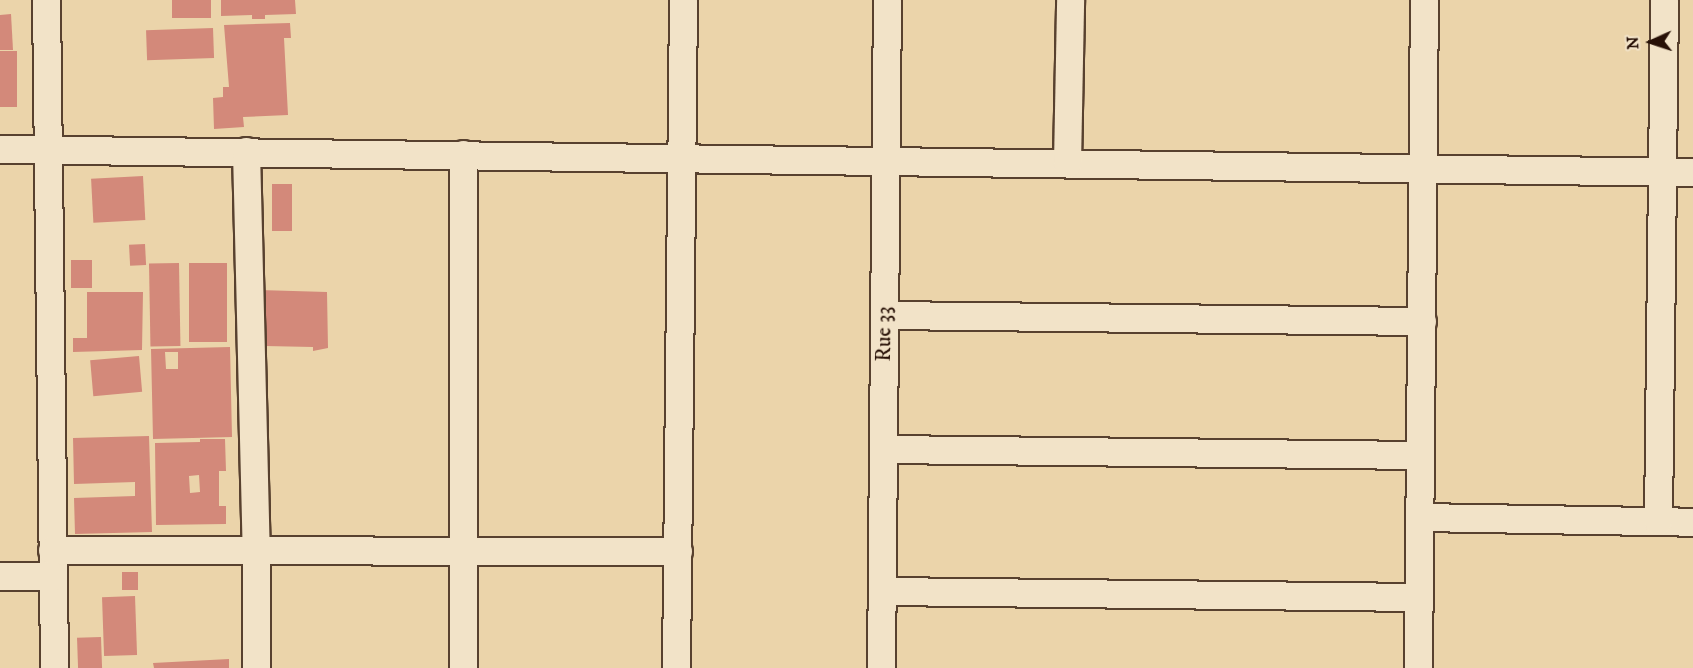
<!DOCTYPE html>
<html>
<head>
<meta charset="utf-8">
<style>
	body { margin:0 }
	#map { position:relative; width:1693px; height:668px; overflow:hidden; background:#ebd4aa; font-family:"IM FELL DW Pica",serif }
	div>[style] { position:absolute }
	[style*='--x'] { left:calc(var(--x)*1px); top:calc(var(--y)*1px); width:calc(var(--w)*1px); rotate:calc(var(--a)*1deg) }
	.building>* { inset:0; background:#d3897a; transform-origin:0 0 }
	.roads { filter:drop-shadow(2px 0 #58412f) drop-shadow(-2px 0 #58412f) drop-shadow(0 2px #58412f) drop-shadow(0 -2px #58412f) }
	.minor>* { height:27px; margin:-13.5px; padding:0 13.5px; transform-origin:13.5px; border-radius:13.5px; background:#f2e3c8 }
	span { translate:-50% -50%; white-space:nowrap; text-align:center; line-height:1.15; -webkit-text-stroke:4.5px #f2e3c8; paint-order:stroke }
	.street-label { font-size:22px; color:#271006 }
	.north { position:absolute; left:1621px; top:12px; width:60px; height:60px; -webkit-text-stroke:4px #f2e3c8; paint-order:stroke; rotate:267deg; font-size:16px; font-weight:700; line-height:24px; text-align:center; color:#271006 }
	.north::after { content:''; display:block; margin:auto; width:21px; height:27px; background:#271006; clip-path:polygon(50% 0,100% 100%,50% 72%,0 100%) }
</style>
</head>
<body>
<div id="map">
	<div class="building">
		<i style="left:172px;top:0;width:39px;height:18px"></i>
		<i style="clip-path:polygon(221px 0,295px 0,296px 14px,265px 15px,265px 19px,252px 19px,252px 15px,221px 16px)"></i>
		<i style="clip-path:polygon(11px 14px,13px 50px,0 50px,0 15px)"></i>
		<i style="clip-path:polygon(290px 23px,291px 38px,284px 38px,288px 115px,243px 117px,244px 127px,214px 129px,213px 98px,223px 97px,223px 87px,229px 87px,224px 25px)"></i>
		<i style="left:213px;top:28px;width:30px;height:67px;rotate:88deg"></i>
		<i style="left:0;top:51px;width:17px;height:56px"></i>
		<i style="left:143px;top:176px;width:44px;height:52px;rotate:87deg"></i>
		<i style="left:272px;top:184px;width:20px;height:47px"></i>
		<i style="left:145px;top:244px;width:21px;height:16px;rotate:87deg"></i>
		<i style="left:71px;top:260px;width:21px;height:28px"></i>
		<i style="left:179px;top:263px;width:83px;height:30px;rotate:89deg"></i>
		<i style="left:189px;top:263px;width:38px;height:79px"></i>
		<i style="clip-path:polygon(259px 290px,327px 292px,328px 348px,313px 351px,313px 347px,265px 346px,266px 310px,258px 310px)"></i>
		<i style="clip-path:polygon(87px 292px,143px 292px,142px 350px,73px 352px,73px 338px,87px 338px)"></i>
		<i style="clip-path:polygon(evenodd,230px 347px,232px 437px,153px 439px,151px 349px,230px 347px,165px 352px,178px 352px,178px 369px,166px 369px,165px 352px)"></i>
		<i style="left:139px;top:356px;width:36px;height:49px;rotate:85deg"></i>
		<i style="clip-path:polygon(149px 436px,152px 532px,75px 534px,74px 498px,135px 496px,135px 482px,74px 484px,73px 438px)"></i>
		<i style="clip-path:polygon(evenodd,200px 439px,225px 439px,226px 471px,219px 471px,219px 506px,226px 506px,226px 524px,156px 525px,155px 443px,200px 442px,200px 439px,199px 475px,200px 492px,190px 493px,189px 476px,199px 475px)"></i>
		<i style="left:122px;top:572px;width:16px;height:18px"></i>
		<i style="left:135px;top:596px;width:59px;height:33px;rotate:88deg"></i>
		<i style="left:101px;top:637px;width:31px;height:24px;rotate:88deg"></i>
		<i style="clip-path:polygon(229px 659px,229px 668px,154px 668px,153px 663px)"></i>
	</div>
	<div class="roads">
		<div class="minor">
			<i style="--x:46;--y:0;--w:668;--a:89.31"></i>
			<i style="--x:0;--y:149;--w:1693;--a:0.78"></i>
			<i style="--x:246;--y:151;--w:399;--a:88.6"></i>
			<i style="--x:256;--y:550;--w:118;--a:90"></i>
			<i style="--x:463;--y:154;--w:514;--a:90"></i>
			<i style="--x:1067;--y:163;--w:163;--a:-88.9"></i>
			<i style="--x:884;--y:315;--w:538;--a:0.64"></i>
			<i style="--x:883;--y:449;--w:537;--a:0.64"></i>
			<i style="--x:1420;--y:517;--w:273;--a:1"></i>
			<i style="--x:1658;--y:521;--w:521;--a:-89.34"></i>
			<i style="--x:52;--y:550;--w:626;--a:0.09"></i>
			<i style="--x:0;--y:576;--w:53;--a:0"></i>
			<i style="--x:882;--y:591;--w:537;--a:0.64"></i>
			<i style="--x:676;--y:668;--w:668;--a:-89.4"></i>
			<i style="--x:881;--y:668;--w:668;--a:-89.49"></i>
			<i style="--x:1418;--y:668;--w:668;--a:-89.49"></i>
		</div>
	</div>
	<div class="street-label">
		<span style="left:884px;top:334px;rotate:-89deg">Rue 33</span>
	</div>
	<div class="north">N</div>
</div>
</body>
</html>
